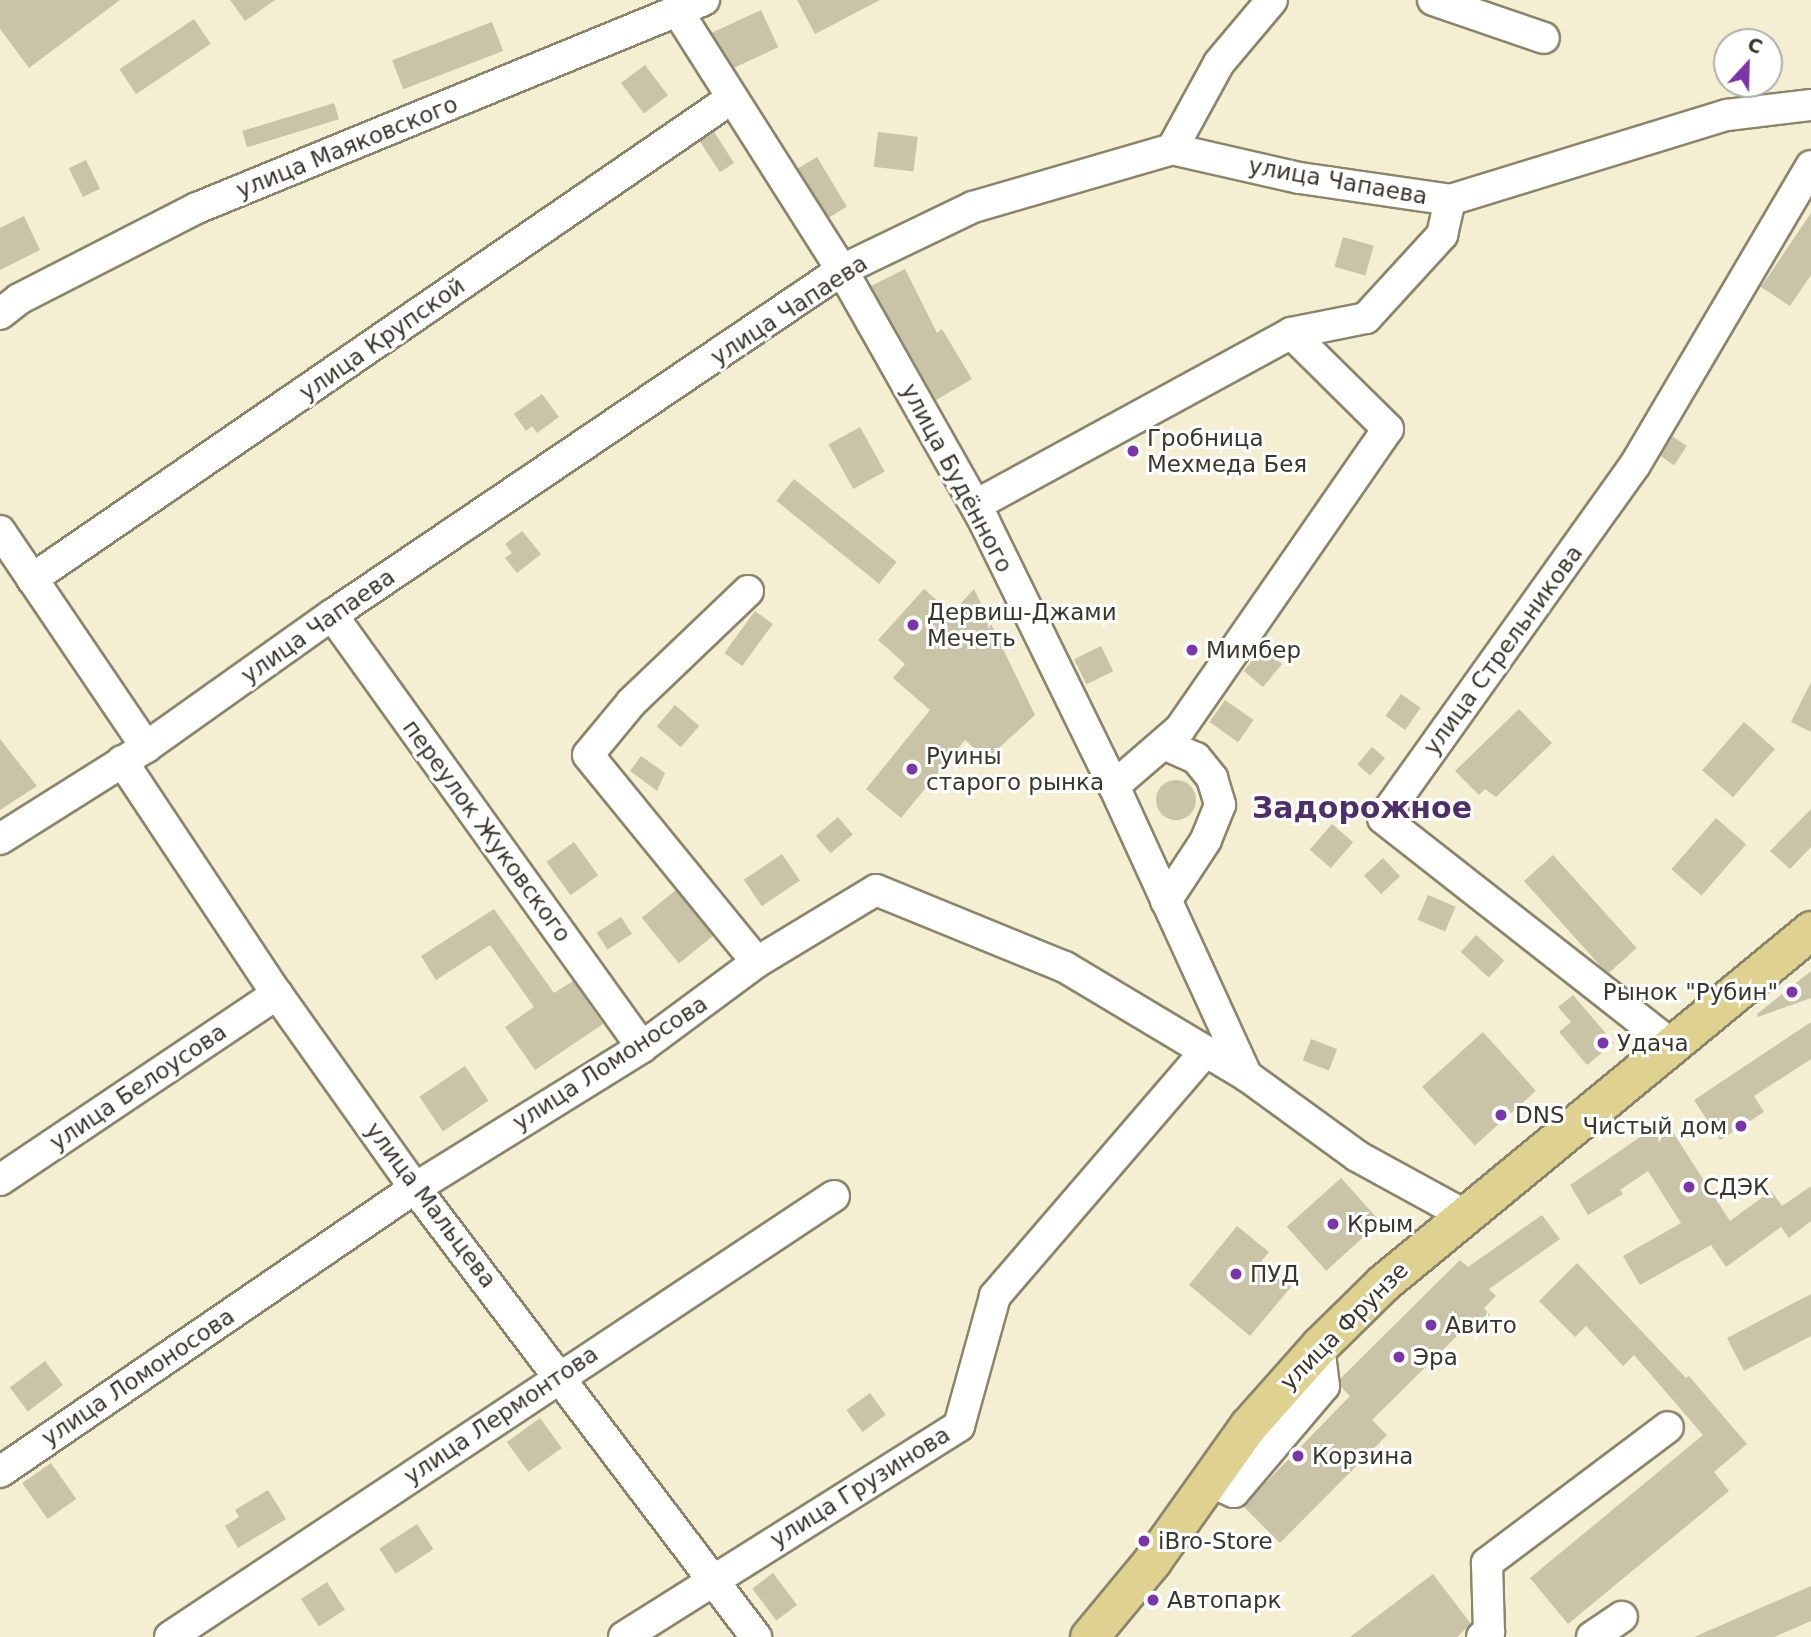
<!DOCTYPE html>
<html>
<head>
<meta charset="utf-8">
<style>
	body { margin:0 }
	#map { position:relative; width:1811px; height:1637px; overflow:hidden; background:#f4eed2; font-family:"DejaVu Sans",sans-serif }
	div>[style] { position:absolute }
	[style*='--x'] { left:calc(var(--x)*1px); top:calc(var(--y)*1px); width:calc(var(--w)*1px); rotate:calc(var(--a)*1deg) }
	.building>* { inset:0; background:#c9c3a8; transform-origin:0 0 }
	.round { border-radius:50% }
	.roads { filter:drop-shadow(2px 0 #8a856b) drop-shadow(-2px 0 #8a856b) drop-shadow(0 2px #8a856b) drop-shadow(0 -2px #8a856b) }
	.minor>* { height:30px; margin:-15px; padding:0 15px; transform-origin:15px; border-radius:15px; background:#fff }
	.major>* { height:37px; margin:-18.5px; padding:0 18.5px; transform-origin:18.5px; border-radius:18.5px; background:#dfd290 }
	.dots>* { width:19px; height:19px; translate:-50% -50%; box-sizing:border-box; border:4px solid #fff; border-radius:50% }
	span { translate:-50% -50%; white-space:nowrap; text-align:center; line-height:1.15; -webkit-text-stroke:6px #fff; paint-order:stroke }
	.street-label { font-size:23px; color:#39372c }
	.poi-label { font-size:23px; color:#39372c }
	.left { translate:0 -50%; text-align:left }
	.right { translate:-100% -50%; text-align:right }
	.district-label { font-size:30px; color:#4f2f69; font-weight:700 }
	.north { position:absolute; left:1713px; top:28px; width:70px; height:70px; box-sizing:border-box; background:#fff; border:2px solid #b0afab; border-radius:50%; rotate:22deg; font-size:19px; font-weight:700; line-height:28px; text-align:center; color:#39372c }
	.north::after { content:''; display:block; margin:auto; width:24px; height:32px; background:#7935a9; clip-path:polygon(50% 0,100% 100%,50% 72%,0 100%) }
</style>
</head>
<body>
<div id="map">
	<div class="building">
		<i style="clip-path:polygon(0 0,120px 0,29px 68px,0 29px)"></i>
		<i style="clip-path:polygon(230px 0,275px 0,245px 21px)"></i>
		<i style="clip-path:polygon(797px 0,880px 0,815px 34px)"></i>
		<i style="left:761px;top:10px;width:41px;height:54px;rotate:65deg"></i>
		<i style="left:194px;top:19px;width:30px;height:90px;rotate:56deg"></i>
		<i style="left:492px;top:22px;width:31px;height:107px;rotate:69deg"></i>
		<i style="left:645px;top:65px;width:38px;height:30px;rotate:53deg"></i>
		<i style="left:334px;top:103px;width:17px;height:96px;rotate:73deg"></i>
		<i style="left:714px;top:132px;width:37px;height:17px;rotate:57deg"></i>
		<i style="left:878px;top:132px;width:40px;height:35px;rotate:7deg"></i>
		<i style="left:817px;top:157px;width:58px;height:22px;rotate:59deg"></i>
		<i style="left:86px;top:160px;width:32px;height:19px;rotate:64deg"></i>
		<i style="clip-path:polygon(1811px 213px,1811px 275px,1790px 306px,1761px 287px)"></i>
		<i style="clip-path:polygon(24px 216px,40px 250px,0 270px,0 228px)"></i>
		<i style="left:1343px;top:237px;width:32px;height:31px;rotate:16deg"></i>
		<i style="clip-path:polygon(905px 269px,937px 333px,942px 329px,972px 379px,936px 400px,871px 286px)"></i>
		<i style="clip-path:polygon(542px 394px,559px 417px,537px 433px,532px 426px,526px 431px,514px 414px)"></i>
		<i style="left:860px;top:427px;width:51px;height:36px;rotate:61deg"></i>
		<i style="left:1672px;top:436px;width:18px;height:23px;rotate:34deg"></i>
		<i style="left:794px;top:479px;width:132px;height:28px;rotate:39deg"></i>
		<i style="clip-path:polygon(522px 531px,541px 554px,517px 573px,505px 558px,512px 553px,505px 544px)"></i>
		<i style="clip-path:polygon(924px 589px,952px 613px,974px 589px,1035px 715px,987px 759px,965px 740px,901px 818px,866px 789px,930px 710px,893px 678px,905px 664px,878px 640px)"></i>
		<i style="left:755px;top:611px;width:22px;height:52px;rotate:36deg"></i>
		<i style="left:1101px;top:646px;width:28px;height:30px;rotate:64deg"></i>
		<i style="left:1263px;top:648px;width:25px;height:30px;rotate:40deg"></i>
		<i style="clip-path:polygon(1811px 682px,1811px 732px,1791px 722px)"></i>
		<i style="left:1401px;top:694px;width:24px;height:27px;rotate:35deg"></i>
		<i style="left:1225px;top:700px;width:35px;height:27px;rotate:35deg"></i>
		<i style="left:675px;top:705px;width:32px;height:28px;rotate:41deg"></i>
		<i style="clip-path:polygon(1519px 709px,1552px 743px,1496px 797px,1485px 789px,1479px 795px,1455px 771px)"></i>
		<i style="left:1744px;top:722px;width:41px;height:64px;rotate:41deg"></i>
		<i style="clip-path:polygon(0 739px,37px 786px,0 810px)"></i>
		<i style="left:1372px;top:747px;width:17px;height:23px;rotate:40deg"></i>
		<i style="clip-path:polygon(641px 756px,665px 773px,657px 791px,630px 771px)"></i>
		<i class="round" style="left:1156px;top:780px;width:40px;height:40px"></i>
		<i style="clip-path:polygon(1811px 809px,1811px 847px,1790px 869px,1770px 851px)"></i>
		<i style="left:838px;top:817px;width:23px;height:29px;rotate:50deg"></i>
		<i style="left:1716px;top:818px;width:40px;height:68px;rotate:41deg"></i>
		<i style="left:1332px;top:824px;width:28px;height:34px;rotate:41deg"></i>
		<i style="left:574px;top:842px;width:41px;height:34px;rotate:54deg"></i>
		<i style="left:782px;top:854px;width:32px;height:46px;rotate:56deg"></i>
		<i style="left:1553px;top:855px;width:125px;height:39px;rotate:48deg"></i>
		<i style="left:1383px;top:858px;width:25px;height:26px;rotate:47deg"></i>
		<i style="left:676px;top:890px;width:59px;height:44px;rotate:51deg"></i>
		<i style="left:1428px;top:895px;width:30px;height:27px;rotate:23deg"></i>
		<i style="clip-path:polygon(494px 909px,554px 993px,573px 981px,603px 1024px,535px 1070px,505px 1027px,534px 1007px,490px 945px,436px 980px,421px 956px)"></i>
		<i style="left:621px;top:917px;width:20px;height:29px;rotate:57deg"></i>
		<i style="left:1476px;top:935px;width:38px;height:23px;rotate:42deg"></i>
		<i style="clip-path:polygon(1811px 971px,1811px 998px,1758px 1017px,1757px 1014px)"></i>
		<i style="clip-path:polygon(1573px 995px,1614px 1043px,1587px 1065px,1559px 1032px,1571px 1022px,1558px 1007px)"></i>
		<i style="clip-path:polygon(1811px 1022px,1811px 1059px,1754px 1096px,1764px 1112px,1720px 1140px,1694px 1100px)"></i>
		<i style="left:1483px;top:1032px;width:79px;height:82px;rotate:48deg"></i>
		<i style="left:1311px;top:1039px;width:28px;height:23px;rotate:21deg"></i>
		<i style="left:465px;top:1066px;width:42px;height:55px;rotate:56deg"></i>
		<i style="clip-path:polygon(1665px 1120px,1730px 1221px,1771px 1191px,1782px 1206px,1811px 1186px,1811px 1221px,1789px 1238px,1781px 1227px,1726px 1267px,1711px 1245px,1640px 1285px,1623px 1256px,1681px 1223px,1648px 1171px,1620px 1190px,1623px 1194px,1588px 1215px,1570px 1185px)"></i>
		<i style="left:1341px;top:1178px;width:59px;height:73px;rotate:48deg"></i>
		<i style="clip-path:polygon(1542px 1215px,1560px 1239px,1489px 1289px,1496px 1296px,1484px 1308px,1490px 1315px,1473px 1332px,1467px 1326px,1372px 1420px,1387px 1435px,1280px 1543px,1243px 1506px,1350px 1396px,1341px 1387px,1341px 1378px,1460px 1260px,1468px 1267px)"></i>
		<i style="clip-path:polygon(1237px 1226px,1269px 1252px,1260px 1263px,1291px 1287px,1250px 1336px,1189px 1285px)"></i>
		<i style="clip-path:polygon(1577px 1263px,1686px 1378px,1689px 1376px,1747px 1444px,1714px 1472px,1729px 1491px,1568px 1624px,1530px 1578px,1703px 1435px,1634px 1355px,1623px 1366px,1586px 1326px,1575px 1337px,1539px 1301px)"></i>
		<i style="clip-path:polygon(1811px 1294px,1811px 1336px,1744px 1371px,1727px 1338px)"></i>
		<i style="left:45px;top:1361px;width:30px;height:44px;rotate:53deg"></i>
		<i style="left:870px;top:1393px;width:27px;height:29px;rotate:54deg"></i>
		<i style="left:540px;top:1418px;width:37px;height:41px;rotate:54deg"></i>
		<i style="left:51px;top:1463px;width:44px;height:35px;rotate:55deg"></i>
		<i style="clip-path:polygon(268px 1490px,286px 1519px,238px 1548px,225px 1526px,239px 1517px,235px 1510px)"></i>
		<i style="left:417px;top:1524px;width:30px;height:45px;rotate:57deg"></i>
		<i style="left:773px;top:1573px;width:40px;height:26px;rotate:53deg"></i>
		<i style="clip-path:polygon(1433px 1574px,1471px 1624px,1457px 1637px,1350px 1637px)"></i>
		<i style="left:327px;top:1582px;width:33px;height:31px;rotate:57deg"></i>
		<i style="clip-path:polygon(1811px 1586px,1811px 1621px,1774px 1637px,1694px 1637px)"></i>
	</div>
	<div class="roads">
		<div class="minor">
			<i style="--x:1433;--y:0;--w:117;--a:18.9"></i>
			<i style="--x:678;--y:12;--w:306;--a:57.6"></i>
			<i style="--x:842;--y:270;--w:288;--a:60.5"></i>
			<i style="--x:984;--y:521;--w:295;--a:63.9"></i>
			<i style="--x:1114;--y:786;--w:319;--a:65.4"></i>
			<i style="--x:1247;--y:1076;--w:136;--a:36"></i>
			<i style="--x:1357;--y:1156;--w:121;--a:28.7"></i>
			<i style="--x:1172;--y:149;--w:98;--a:-61.3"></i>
			<i style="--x:1219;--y:63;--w:82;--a:-49.9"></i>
			<i style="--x:0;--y:314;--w:24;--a:-38"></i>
			<i style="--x:19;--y:299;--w:200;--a:-27.1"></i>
			<i style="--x:197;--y:208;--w:548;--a:-22.31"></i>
			<i style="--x:976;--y:505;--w:359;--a:-28.6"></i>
			<i style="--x:1291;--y:333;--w:76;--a:-11.3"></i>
			<i style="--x:1366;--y:318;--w:113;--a:-47.5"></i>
			<i style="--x:1442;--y:235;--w:36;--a:-77"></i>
			<i style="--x:0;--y:531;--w:261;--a:55.9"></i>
			<i style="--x:32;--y:579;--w:849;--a:-34.49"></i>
			<i style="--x:748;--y:591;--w:162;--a:136.3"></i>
			<i style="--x:631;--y:703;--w:67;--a:129.6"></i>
			<i style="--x:588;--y:755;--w:267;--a:50.8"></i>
			<i style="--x:332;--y:615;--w:532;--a:54.34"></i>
			<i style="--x:1164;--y:744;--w:35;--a:24"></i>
			<i style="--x:1196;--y:758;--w:26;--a:51"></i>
			<i style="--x:1212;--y:778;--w:28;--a:73"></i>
			<i style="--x:1220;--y:805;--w:38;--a:112"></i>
			<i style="--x:1206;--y:840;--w:73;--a:123.3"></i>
			<i style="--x:122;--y:761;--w:280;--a:56.4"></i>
			<i style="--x:277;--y:994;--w:238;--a:54.6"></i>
			<i style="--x:415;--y:1188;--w:564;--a:52.78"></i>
			<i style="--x:1114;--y:786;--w:87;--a:-40.8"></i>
			<i style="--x:1180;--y:729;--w:365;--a:-55.3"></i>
			<i style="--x:1388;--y:429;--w:136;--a:-135.3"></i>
			<i style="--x:0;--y:839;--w:173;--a:-32.2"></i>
			<i style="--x:146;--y:747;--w:228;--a:-35.4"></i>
			<i style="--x:332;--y:615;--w:616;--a:-34.08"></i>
			<i style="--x:842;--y:270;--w:145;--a:-25.7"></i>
			<i style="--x:973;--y:207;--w:207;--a:-16.2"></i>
			<i style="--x:1172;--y:149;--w:131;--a:12.8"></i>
			<i style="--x:1300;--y:178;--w:152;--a:8.3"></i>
			<i style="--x:1450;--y:200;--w:290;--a:-17.1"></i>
			<i style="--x:1727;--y:115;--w:85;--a:-6.8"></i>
			<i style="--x:1672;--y:1045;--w:367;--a:-141.9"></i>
			<i style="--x:1383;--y:818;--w:434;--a:-54.5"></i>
			<i style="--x:1635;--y:465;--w:347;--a:-59.5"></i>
			<i style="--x:0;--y:1180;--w:334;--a:-33.9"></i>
			<i style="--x:0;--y:1472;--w:503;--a:-34.39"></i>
			<i style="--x:415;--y:1188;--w:267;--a:-31.8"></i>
			<i style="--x:642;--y:1047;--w:143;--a:-36.5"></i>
			<i style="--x:757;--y:962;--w:139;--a:-31.2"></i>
			<i style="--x:876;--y:890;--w:204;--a:22.2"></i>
			<i style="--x:1065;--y:967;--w:212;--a:30.9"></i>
			<i style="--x:1209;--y:1481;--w:27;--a:24"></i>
			<i style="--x:1234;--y:1492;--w:139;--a:-49.7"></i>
			<i style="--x:1324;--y:1386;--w:40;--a:-97.1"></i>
			<i style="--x:170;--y:1637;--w:797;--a:-33.59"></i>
			<i style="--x:624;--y:1637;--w:396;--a:-32.2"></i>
			<i style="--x:959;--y:1426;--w:135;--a:-74.5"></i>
			<i style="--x:995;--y:1296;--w:323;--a:-49.3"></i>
			<i style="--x:1482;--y:1637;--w:9;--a:-36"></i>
			<i style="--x:1489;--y:1632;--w:69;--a:-91.7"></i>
			<i style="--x:1487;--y:1563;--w:226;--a:-36.9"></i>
			<i style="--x:1592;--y:1637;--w:36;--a:-34"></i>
		</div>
		<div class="major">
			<i style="--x:1089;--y:1637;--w:99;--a:-50.3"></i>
			<i style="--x:1152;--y:1561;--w:166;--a:-54.6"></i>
			<i style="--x:1248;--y:1426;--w:107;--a:-48.4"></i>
			<i style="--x:1319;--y:1346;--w:90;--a:-44.5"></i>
			<i style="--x:1383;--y:1283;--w:555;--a:-39.51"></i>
		</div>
	</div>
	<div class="dots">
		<i style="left:1133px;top:451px;background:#7935a9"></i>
		<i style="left:913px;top:625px;background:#7935a9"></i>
		<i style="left:1192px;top:650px;background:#7935a9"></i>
		<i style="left:912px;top:769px;background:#7935a9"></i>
		<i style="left:1792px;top:992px;background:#7935a9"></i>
		<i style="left:1603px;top:1043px;background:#7935a9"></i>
		<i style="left:1501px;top:1115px;background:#7935a9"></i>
		<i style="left:1741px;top:1126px;background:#7935a9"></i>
		<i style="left:1689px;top:1187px;background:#7935a9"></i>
		<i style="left:1333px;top:1224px;background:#7935a9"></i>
		<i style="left:1236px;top:1274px;background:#7935a9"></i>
		<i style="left:1431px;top:1325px;background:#7935a9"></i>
		<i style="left:1399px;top:1357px;background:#7935a9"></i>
		<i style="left:1298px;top:1456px;background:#7935a9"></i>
		<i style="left:1144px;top:1541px;background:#7935a9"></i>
		<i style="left:1153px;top:1600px;background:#7935a9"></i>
	</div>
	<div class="street-label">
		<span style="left:347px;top:147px;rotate:-22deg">улица Маяковского</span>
		<span style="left:1338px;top:181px;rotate:10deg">улица Чапаева</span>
		<span style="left:789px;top:310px;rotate:-33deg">улица Чапаева</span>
		<span style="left:382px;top:339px;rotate:-35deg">улица Крупской</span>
		<span style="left:957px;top:478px;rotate:62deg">улица Будённого</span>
		<span style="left:318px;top:626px;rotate:-35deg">улица Чапаева</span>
		<span style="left:1503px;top:650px;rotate:-54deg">улица Стрельникова</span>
		<span style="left:487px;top:831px;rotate:54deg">переулок Жуковского</span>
		<span style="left:610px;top:1063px;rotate:-33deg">улица Ломоносова</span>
		<span style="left:138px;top:1087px;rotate:-34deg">улица Белоусова</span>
		<span style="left:431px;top:1205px;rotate:53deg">улица Мальцева</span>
		<span style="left:1344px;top:1326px;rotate:-45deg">улица Фрунзе</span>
		<span style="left:138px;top:1377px;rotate:-34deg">улица Ломоносова</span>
		<span style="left:501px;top:1415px;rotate:-34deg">улица Лермонтова</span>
		<span style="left:860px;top:1487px;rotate:-32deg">улица Грузинова</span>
	</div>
	<div class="poi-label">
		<span class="left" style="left:1147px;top:451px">Гробница<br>Мехмеда Бея</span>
		<span class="left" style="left:927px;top:625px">Дервиш-Джами<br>Мечеть</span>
		<span class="left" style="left:1206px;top:650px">Мимбер</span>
		<span class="left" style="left:926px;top:769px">Руины<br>старого рынка</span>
		<span class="right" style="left:1778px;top:992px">Рынок "Рубин"</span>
		<span class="left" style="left:1617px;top:1043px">Удача</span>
		<span class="left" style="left:1515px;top:1115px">DNS</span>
		<span class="right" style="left:1727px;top:1126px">Чистый дом</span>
		<span class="left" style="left:1703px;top:1187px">СДЭК</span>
		<span class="left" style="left:1347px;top:1224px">Крым</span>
		<span class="left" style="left:1250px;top:1274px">ПУД</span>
		<span class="left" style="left:1445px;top:1325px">Авито</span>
		<span class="left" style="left:1413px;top:1357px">Эра</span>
		<span class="left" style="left:1312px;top:1456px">Корзина</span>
		<span class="left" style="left:1158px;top:1541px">iBro-Store</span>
		<span class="left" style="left:1167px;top:1600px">Автопарк</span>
	</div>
	<div class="district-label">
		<span style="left:1362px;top:808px">Задорожное</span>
	</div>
	<div class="north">С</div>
</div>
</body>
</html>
